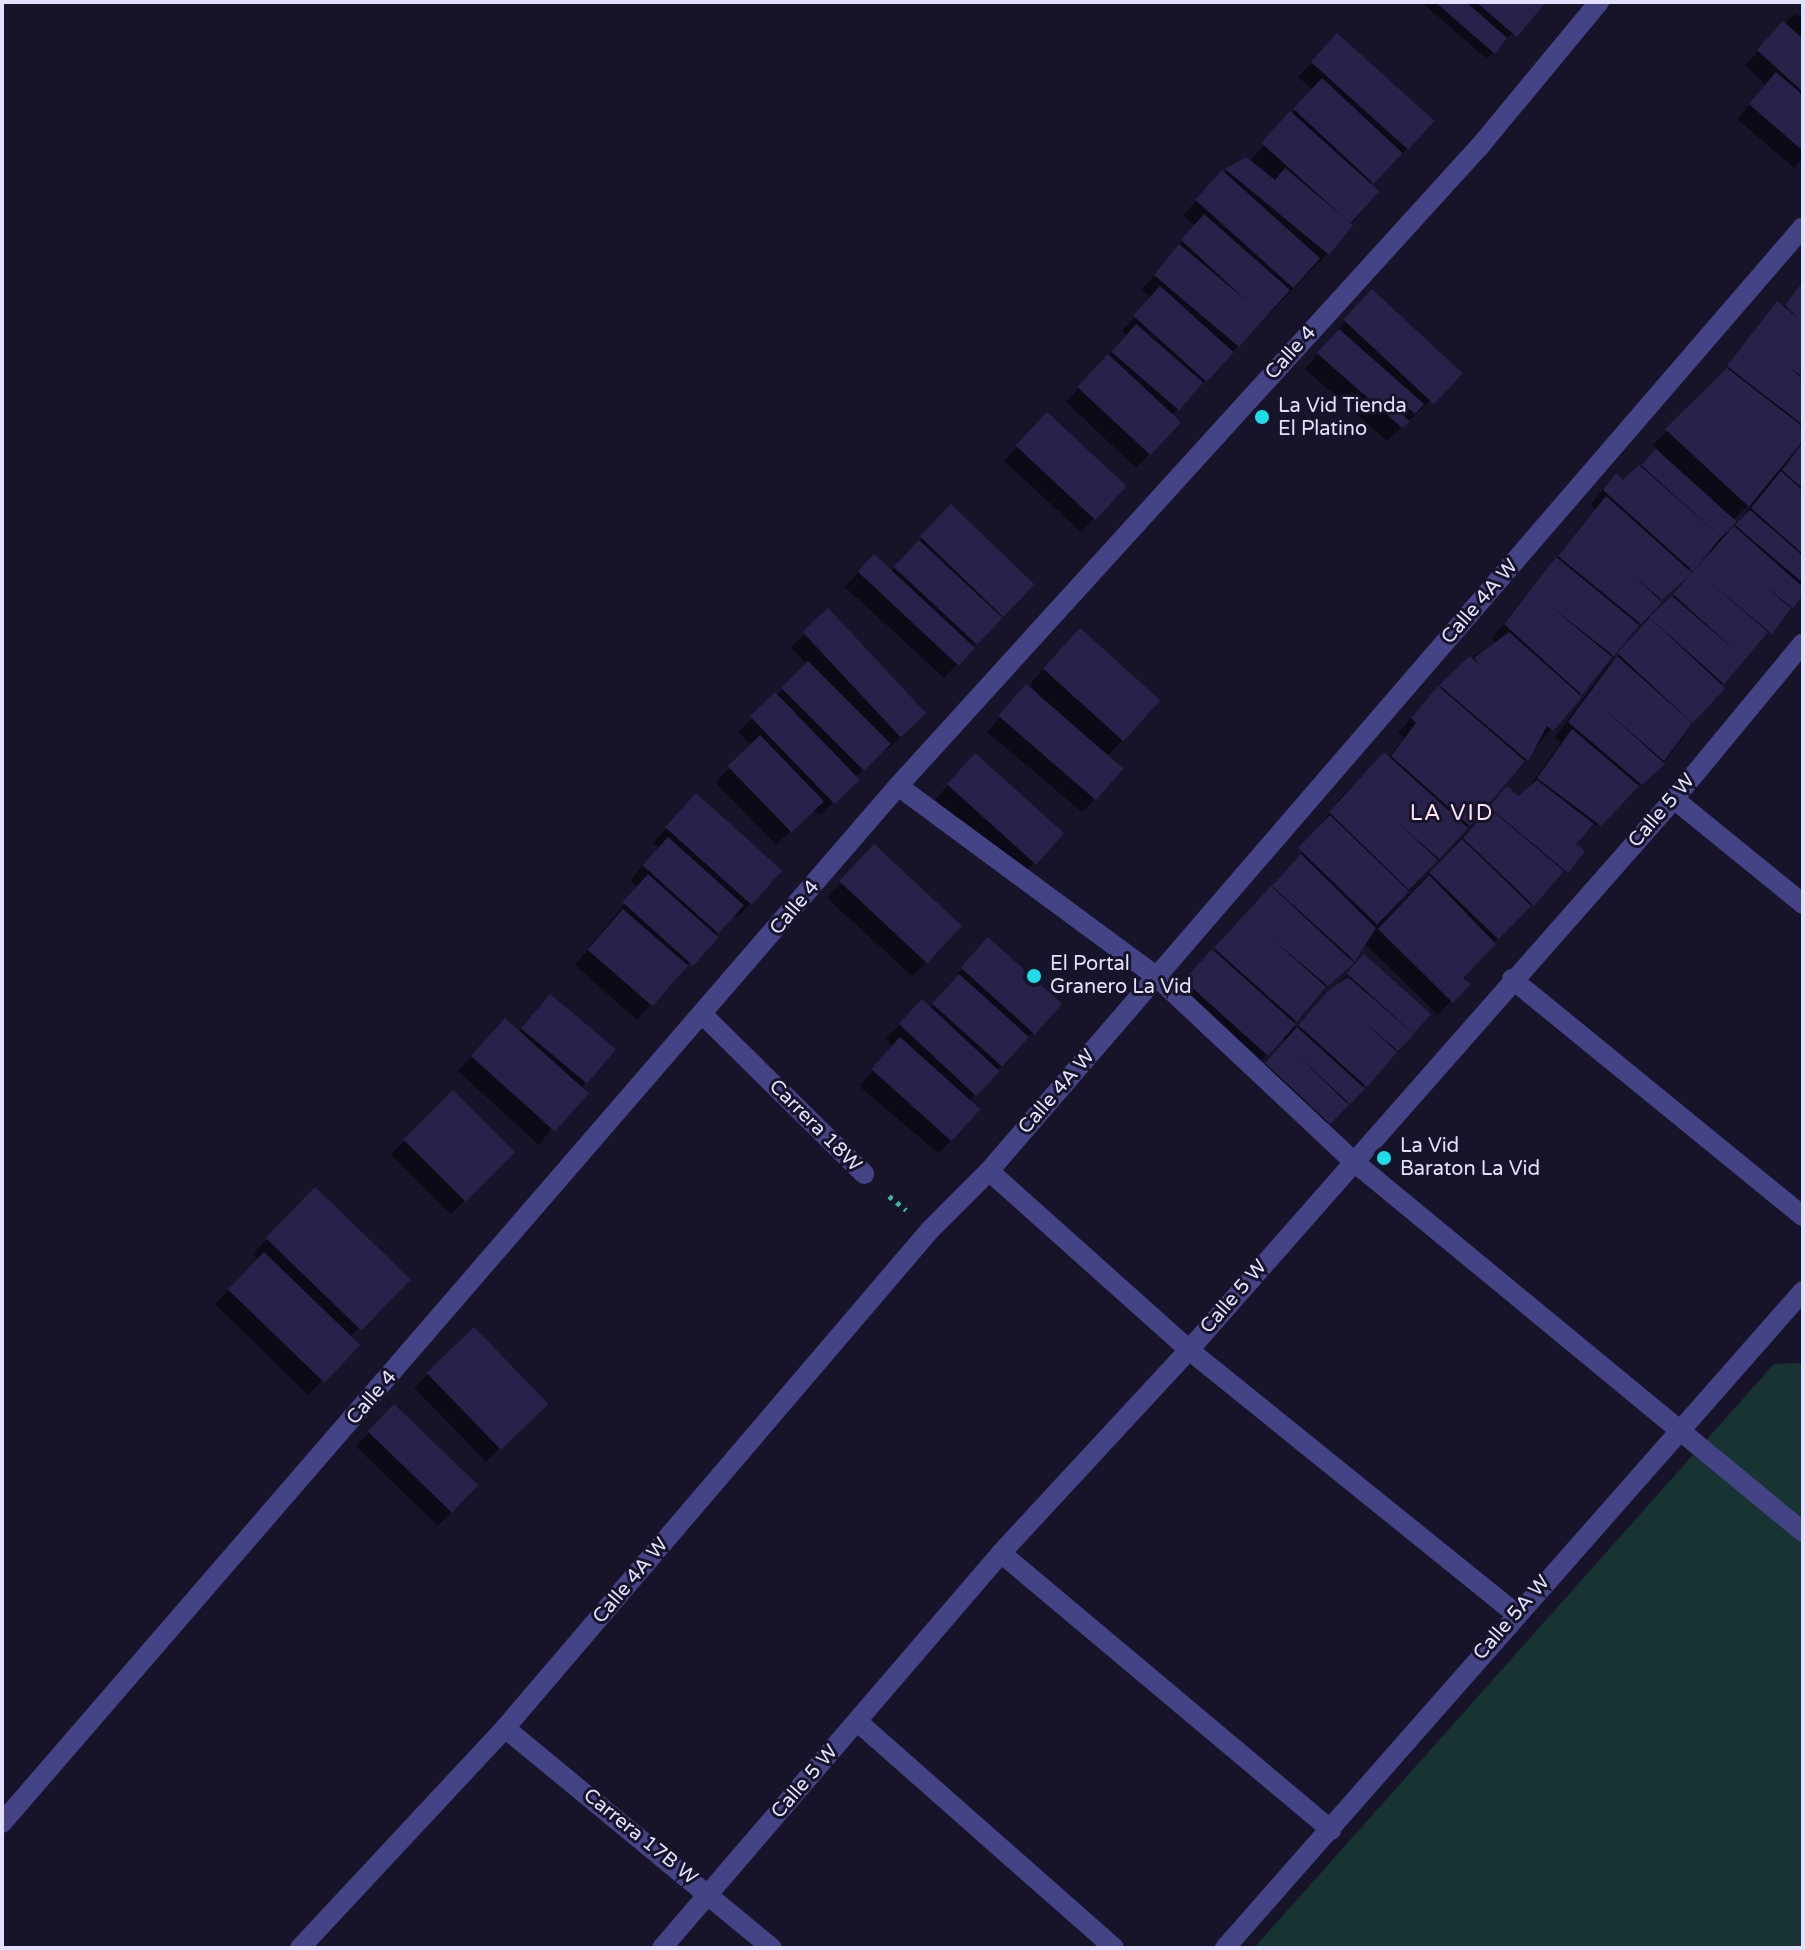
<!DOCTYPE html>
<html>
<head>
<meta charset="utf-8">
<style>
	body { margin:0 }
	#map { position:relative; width:1805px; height:1950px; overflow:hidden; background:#17142a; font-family:"Varela Round",sans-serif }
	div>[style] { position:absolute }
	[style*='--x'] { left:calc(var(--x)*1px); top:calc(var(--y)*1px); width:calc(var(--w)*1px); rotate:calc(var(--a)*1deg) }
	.green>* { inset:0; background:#173432 }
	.shadow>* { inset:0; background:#0007; transform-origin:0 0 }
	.building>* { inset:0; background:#28224a; transform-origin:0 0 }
	.path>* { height:5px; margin-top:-2.5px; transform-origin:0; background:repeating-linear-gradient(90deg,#3db3a8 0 4px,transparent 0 10px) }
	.minor>* { height:20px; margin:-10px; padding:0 10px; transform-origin:10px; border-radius:10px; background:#444385 }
	.dots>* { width:22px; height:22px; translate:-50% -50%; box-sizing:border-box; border:4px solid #17142a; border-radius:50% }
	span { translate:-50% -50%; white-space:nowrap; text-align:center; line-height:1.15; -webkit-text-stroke:6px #17142a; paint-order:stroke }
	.street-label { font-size:20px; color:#e2e0fc }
	.poi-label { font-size:20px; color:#e2e0fc }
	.left { translate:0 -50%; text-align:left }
	.neighbourhood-label { font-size:22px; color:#fce2f4; letter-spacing:2px }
	.frame { position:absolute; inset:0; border:4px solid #e2e0fc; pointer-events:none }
</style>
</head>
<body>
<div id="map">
	<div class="green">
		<i style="clip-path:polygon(1803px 1363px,1803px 1948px,1254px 1948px,1774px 1364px)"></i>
	</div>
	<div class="shadow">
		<i style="clip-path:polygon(1421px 2px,1543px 2px,1487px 59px)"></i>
		<i style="clip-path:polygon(1794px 14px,1803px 17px,1803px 159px,1794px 168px,1737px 119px,1766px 85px,1745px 65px)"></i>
		<i style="clip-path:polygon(1323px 50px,1408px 148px,1369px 184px,1377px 192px,1328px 253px,1172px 415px,1179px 422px,1136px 468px,1066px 402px,1127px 336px,1122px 331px,1151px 298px,1142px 290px,1195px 226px,1183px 215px,1227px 170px,1249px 162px,1313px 90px,1298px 77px)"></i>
		<i style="clip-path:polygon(evenodd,1803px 275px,1803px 437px,1775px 469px,1778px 472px,1803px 444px,1803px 593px,1720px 685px,1664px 763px,1573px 845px,1582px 852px,1460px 978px,1468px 984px,1438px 1015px,1364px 943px,1316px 996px,1292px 1024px,1296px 1028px,1364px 957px,1414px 1032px,1315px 1136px,1253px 1078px,1286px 1041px,1282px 1038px,1250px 1072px,1172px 996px,1291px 868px,1339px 799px,1384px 755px,1388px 758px,1404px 738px,1398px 733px,1425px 702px,1470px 658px,1497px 644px,1491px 639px,1595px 509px,1591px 505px,1602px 490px,1616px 476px,1624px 482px,1658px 450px,1653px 445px,1715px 383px,1764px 318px,1777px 304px,1782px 308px,1803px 283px,1803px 275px,1754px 500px,1739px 523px,1725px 535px,1732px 521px,1754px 500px,1803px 275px,1708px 550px,1712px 554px,1605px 669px,1555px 737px,1561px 742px,1526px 791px,1494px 803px,1364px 943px,1526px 760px,1636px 625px,1708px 550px)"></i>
		<i style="clip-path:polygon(1358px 306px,1459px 374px,1387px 441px,1305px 369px)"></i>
		<i style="clip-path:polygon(1033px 429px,1095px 518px,1081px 532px,1004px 461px)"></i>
		<i style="clip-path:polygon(938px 521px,1032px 584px,944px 678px,845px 587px,860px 570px,890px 572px)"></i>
		<i style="clip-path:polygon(828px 611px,923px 714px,886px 751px,883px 748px,820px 816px,813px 809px,776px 845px,715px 782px,752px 746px,738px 732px,807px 665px,791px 647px)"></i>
		<i style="clip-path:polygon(1066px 645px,1122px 741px,1107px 756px,1096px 799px,1082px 812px,987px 732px,1013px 701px,1045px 703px,1030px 684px)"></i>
		<i style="clip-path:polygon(961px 770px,1061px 833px,1021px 877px,935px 800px)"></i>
		<i style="clip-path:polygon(682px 810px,751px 903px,737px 917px,733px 914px,637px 1020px,575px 965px,638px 887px,630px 880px,659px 848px,653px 843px)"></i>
		<i style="clip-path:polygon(861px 861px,926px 963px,912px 976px,827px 898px)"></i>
		<i style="clip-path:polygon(974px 954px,1059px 1004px,969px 1101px,952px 1140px,938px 1153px,859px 1086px,894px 1046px,886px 1039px,908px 1016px,930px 1009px)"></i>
		<i style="clip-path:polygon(550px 997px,586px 1082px,539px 1145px,458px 1071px,491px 1034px,518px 1033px)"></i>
		<i style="left:453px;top:1092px;width:85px;height:88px;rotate:45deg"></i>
		<i style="clip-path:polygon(315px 1190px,407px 1280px,349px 1338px,357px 1346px,308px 1395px,215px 1304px,259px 1260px,253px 1254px)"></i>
		<i style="left:474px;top:1330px;width:103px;height:83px;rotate:46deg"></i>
		<i style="left:394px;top:1407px;width:114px;height:55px;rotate:44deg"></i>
	</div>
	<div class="building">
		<i style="clip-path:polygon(1435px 2px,1466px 2px,1507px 38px,1495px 54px)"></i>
		<i style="clip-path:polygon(1476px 2px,1546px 2px,1517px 37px)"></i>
		<i style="clip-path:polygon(1783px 21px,1803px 39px,1803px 92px,1757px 50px)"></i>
		<i style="left:1337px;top:33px;width:131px;height:39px;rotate:42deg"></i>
		<i style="clip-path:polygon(1776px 72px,1803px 95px,1803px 151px,1749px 104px)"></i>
		<i style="left:1322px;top:78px;width:110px;height:42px;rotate:43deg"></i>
		<i style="left:1290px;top:111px;width:120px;height:43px;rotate:42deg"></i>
		<i style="clip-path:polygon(1246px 157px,1275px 180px,1285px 168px,1353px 225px,1329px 255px,1225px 169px)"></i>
		<i style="left:1222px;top:170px;width:132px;height:40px;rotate:42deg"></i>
		<i style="clip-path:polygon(1204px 214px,1290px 290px,1239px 347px,1154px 275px,1179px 244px,1248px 302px,1181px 240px)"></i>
		<i style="clip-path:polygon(1803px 282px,1803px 377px,1788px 366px,1803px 379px,1803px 425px,1727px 366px,1777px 301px,1800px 320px,1785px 305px)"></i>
		<i style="left:1160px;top:286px;width:99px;height:40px;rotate:42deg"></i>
		<i style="left:1372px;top:289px;width:124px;height:42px;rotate:43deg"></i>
		<i style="left:1136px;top:324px;width:89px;height:37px;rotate:41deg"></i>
		<i style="clip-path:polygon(1339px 329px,1424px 404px,1415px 414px,1408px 408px,1403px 415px,1410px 422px,1402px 428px,1317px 353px)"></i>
		<i style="left:1108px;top:354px;width:100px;height:45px;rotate:43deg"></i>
		<i style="clip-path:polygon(1727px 368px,1803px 427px,1803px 440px,1749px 507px,1665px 429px)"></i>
		<i style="left:1047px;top:412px;width:109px;height:46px;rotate:43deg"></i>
		<i style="clip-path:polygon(1803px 443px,1803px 489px,1782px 470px)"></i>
		<i style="left:1656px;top:449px;width:108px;height:22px;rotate:42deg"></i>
		<i style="clip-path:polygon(1639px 465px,1721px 537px,1693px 571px,1603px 490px,1616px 473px,1623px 480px)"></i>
		<i style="clip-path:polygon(1781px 471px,1803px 491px,1803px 554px,1751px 508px)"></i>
		<i style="clip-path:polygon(1606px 496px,1692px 573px,1662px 600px,1634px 576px,1662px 602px,1641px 624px,1558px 556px)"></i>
		<i style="left:951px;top:504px;width:116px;height:45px;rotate:44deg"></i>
		<i style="clip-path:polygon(1750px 510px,1803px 556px,1803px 583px,1735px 525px)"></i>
		<i style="clip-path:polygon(1734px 526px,1803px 587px,1803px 595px,1793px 608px,1765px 586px,1791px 608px,1772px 634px,1704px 577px,1768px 632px,1724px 684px,1649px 617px,1672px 596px,1739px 654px,1673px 594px)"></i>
		<i style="left:919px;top:540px;width:114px;height:37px;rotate:43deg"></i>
		<i style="left:874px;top:554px;width:138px;height:24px;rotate:43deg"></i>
		<i style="clip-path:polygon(1556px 557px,1639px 625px,1614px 656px,1550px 606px,1612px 657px,1582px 695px,1504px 624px)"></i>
		<i style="left:828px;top:608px;width:144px;height:35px;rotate:47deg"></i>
		<i style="left:1650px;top:618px;width:103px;height:48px;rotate:43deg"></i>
		<i style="left:1080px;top:628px;width:108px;height:55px;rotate:42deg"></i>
		<i style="clip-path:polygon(1509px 632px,1582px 697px,1553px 731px,1547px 726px,1528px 761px,1439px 685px,1470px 656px,1481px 666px,1474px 658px)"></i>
		<i style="clip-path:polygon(1617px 656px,1692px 723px,1664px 761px,1603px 708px,1665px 764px,1642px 785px,1568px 722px)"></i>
		<i style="left:808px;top:661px;width:117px;height:38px;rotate:45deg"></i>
		<i style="left:1026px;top:684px;width:129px;height:42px;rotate:41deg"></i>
		<i style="clip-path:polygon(1438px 686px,1525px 761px,1470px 826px,1391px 756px,1416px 723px,1411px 718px)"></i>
		<i style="left:775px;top:692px;width:122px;height:35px;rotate:46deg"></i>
		<i style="clip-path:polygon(1572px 729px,1639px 786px,1601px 826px,1537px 778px)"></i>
		<i style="left:760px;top:735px;width:92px;height:45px;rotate:46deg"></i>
		<i style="clip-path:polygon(1384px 752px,1468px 828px,1439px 859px,1395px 820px,1438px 860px,1409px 890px,1329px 812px)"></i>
		<i style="left:975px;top:753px;width:120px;height:42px;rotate:42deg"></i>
		<i style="clip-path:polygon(1537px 780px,1594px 824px,1576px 844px,1585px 851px,1568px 873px,1489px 807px,1507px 786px,1518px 796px)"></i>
		<i style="left:696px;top:793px;width:116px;height:46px;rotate:42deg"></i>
		<i style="clip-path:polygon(1489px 808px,1564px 871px,1534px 906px,1463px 838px)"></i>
		<i style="left:1330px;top:815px;width:110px;height:46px;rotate:44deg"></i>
		<i style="left:668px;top:837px;width:102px;height:38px;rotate:42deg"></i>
		<i style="left:1462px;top:839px;width:96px;height:47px;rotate:44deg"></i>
		<i style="left:874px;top:844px;width:120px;height:51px;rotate:43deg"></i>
		<i style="clip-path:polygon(1301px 854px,1376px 928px,1355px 961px,1272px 886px)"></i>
		<i style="left:648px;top:874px;width:95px;height:38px;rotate:42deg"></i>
		<i style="clip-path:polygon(1429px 875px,1496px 944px,1463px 978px,1471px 984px,1453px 1003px,1378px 929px)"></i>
		<i style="clip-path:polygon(1271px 886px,1354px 963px,1328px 986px,1271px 938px,1326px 987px,1297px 1022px,1214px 948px)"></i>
		<i style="left:623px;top:909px;width:86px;height:54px;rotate:41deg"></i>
		<i style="left:988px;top:937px;width:100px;height:41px;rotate:42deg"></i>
		<i style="left:1212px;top:949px;width:113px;height:42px;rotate:42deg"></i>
		<i style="left:1364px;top:954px;width:90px;height:26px;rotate:42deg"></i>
		<i style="left:959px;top:974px;width:94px;height:40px;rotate:42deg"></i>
		<i style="clip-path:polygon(1348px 977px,1414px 1034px,1398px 1051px,1362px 1020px,1397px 1052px,1367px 1087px,1298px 1025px,1329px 990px)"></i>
		<i style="left:550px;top:994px;width:86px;height:45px;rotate:40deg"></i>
		<i style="left:922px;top:999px;width:106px;height:34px;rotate:43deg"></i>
		<i style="left:505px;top:1018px;width:113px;height:51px;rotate:42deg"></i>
		<i style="clip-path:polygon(1297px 1027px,1365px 1089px,1350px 1104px,1294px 1052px,1349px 1105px,1330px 1124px,1265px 1063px)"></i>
		<i style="left:900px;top:1037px;width:108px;height:43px;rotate:42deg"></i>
		<i style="left:453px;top:1090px;width:88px;height:70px;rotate:45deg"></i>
		<i style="left:315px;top:1187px;width:133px;height:71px;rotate:44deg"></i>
		<i style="left:264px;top:1252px;width:134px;height:52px;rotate:44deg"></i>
		<i style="left:474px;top:1327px;width:107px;height:66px;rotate:46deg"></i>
		<i style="left:394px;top:1404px;width:117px;height:38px;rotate:44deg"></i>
	</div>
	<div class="path">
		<i style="--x:889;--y:1196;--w:22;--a:39"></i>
	</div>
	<div class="minor">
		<i style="--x:898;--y:786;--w:322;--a:36.4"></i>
		<i style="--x:1157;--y:977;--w:269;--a:43.2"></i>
		<i style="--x:1353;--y:1161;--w:583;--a:39.5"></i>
		<i style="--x:1674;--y:799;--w:166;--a:39.1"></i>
		<i style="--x:1512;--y:979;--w:375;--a:39.2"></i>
		<i style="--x:704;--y:1016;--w:225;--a:44.6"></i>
		<i style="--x:989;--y:1171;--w:268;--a:41.8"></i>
		<i style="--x:1189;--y:1350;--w:419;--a:38.9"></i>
		<i style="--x:1001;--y:1553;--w:431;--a:40"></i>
		<i style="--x:858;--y:1722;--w:341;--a:41.4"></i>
		<i style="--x:505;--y:1728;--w:346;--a:39.5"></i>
		<i style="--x:2;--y:1823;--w:1370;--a:-49.17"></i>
		<i style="--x:898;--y:786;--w:865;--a:-47.72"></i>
		<i style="--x:1480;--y:146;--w:187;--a:-50.4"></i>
		<i style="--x:300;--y:1948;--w:301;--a:-47"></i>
		<i style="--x:505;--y:1728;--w:655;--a:-49.52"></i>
		<i style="--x:930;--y:1230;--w:83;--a:-45"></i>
		<i style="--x:989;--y:1171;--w:1246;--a:-49.23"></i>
		<i style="--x:662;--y:1948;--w:521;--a:-49.36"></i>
		<i style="--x:1001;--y:1553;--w:277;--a:-47.2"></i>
		<i style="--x:1189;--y:1350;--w:734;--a:-48.65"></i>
		<i style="--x:1674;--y:799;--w:202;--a:-50.4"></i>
		<i style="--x:1225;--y:1948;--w:875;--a:-48.66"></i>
	</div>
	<div class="dots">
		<i style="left:1262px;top:417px;background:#1eddea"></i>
		<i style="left:1034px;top:976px;background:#1eddea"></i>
		<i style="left:1384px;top:1158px;background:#1eddea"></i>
	</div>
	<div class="street-label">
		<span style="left:1291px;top:353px;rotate:-48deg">Calle 4</span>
		<span style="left:1480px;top:602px;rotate:-49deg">Calle 4A W</span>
		<span style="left:1662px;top:811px;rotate:-49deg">Calle 5 W</span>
		<span style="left:795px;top:908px;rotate:-50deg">Calle 4</span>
		<span style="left:1057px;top:1092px;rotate:-49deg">Calle 4A W</span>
		<span style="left:815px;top:1126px;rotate:45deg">Carrera 18W</span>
		<span style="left:1234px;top:1297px;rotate:-49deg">Calle 5 W</span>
		<span style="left:372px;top:1398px;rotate:-49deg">Calle 4</span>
		<span style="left:631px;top:1581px;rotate:-50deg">Calle 4A W</span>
		<span style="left:1512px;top:1618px;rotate:-49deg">Calle 5A W</span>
		<span style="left:805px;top:1782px;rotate:-49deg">Calle 5 W</span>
		<span style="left:640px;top:1837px;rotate:39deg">Carrera 17B W</span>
	</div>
	<div class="poi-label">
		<span class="left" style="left:1278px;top:418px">La Vid Tienda<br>El Platino</span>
		<span class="left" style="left:1050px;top:976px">El Portal<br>Granero La Vid</span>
		<span class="left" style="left:1400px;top:1158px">La Vid<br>Baraton La Vid</span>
	</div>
	<div class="neighbourhood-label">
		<span style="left:1452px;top:814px">LA VID</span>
	</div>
	<div class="frame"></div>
</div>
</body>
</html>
